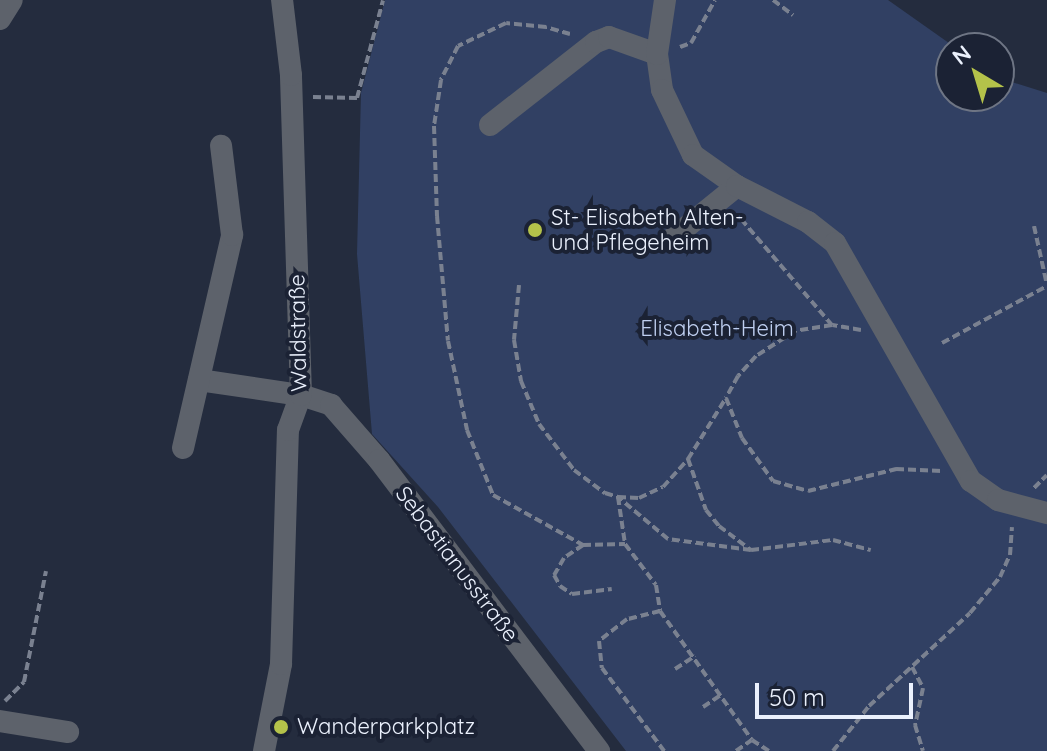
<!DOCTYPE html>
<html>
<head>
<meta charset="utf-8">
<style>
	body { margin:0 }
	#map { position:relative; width:1047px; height:751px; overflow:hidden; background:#242c3e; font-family:Quicksand,sans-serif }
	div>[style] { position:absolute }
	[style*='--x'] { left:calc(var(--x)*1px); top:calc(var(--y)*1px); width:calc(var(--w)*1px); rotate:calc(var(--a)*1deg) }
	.green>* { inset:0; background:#314063 }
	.path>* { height:4px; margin-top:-2px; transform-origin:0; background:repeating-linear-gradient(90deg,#7a8190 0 8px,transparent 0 12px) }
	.minor>* { height:22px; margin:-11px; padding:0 11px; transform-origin:11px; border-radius:11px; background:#5d626b }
	.dots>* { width:22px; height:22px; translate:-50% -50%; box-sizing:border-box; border:4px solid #1b2234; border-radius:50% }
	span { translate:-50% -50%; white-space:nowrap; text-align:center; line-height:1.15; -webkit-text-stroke:8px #1b2234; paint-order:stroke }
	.poi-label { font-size:22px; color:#ebf1fd }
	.left { translate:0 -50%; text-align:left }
	.park-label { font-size:22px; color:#bfcff0 }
	.street-label { font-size:22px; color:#ebf1fd }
	.north { position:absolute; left:935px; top:32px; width:80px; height:80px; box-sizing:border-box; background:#1b2234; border:2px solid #6e7584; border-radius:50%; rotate:322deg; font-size:22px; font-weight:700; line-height:32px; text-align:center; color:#ebf1fd }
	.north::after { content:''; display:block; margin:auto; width:28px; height:36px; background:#b4c24a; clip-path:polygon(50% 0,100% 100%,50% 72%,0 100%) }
	.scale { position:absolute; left:755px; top:683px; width:158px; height:36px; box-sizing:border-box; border:4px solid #ebf1fd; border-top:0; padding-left:10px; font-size:24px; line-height:28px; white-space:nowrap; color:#ebf1fd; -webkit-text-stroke:6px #1b2234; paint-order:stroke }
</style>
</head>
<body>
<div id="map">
	<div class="green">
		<i style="clip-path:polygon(385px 0,888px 0,956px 48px,951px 48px,951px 96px,999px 96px,999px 78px,1047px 93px,1047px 751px,626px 751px,438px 507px,372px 434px,357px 254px,361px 93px)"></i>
	</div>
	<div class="path">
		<i style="--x:773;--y:0;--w:25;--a:37"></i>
		<i style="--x:570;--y:34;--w:25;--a:-164"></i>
		<i style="--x:546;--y:27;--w:40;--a:-174.3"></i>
		<i style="--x:506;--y:23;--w:53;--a:154.4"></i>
		<i style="--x:458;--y:46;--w:38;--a:117"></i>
		<i style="--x:441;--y:80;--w:47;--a:98.7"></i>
		<i style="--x:434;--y:126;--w:90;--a:88.1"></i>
		<i style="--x:437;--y:216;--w:125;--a:85"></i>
		<i style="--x:448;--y:341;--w:91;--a:77.9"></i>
		<i style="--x:467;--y:430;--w:70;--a:68.2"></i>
		<i style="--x:493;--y:495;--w:103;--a:29.1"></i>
		<i style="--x:583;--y:545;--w:42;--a:-1.4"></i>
		<i style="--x:625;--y:544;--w:51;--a:52.9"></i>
		<i style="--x:656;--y:585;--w:26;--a:81"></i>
		<i style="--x:660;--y:611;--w:158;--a:54.5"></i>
		<i style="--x:752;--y:740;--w:20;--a:33"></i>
		<i style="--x:680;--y:47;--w:12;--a:-20"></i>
		<i style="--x:691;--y:43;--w:49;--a:-60.8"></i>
		<i style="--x:313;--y:97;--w:44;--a:1.3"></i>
		<i style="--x:357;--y:98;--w:101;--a:-75.1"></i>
		<i style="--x:741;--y:219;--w:140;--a:49.4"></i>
		<i style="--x:1034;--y:226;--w:60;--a:77.6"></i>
		<i style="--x:519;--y:285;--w:55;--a:95.2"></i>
		<i style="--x:514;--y:340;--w:42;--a:80.3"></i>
		<i style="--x:521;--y:381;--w:47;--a:67.3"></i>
		<i style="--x:539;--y:424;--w:58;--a:52.7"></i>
		<i style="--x:574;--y:470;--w:39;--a:37"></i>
		<i style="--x:605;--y:493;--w:14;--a:17"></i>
		<i style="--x:618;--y:497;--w:48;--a:81.5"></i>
		<i style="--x:861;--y:330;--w:29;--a:-170"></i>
		<i style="--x:832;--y:325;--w:37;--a:171"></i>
		<i style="--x:795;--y:331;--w:46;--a:147.3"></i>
		<i style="--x:756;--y:356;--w:27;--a:132"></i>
		<i style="--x:738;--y:376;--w:25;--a:119"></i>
		<i style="--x:726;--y:398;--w:43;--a:68.2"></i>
		<i style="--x:742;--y:438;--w:53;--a:54.2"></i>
		<i style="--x:773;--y:481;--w:36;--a:16"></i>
		<i style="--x:808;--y:491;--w:91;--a:-14"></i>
		<i style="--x:896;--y:469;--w:46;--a:2.5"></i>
		<i style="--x:942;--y:343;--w:119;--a:-28.5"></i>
		<i style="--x:688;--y:459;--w:54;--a:70.6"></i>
		<i style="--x:706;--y:510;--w:21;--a:51"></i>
		<i style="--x:719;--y:526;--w:40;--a:37"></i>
		<i style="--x:751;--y:550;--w:84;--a:-172.5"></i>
		<i style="--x:668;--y:539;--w:65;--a:-140"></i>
		<i style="--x:618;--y:497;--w:21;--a:3"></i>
		<i style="--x:639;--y:498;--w:26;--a:-25"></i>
		<i style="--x:663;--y:487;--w:38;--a:-48"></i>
		<i style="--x:688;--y:459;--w:72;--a:-58.1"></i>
		<i style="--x:1034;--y:488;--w:18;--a:-45"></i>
		<i style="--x:583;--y:545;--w:23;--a:146"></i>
		<i style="--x:564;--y:558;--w:20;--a:120"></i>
		<i style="--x:554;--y:575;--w:13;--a:61"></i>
		<i style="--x:560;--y:586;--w:14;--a:34"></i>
		<i style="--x:572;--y:594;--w:40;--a:-7.1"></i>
		<i style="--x:751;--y:550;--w:83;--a:-7"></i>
		<i style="--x:833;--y:540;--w:39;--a:15"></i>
		<i style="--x:660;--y:611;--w:34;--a:166"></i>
		<i style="--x:627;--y:619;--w:36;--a:142"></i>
		<i style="--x:599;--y:641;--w:27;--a:84"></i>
		<i style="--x:602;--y:668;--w:104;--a:53.2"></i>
		<i style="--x:912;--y:667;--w:24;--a:62"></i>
		<i style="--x:923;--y:688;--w:38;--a:102"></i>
		<i style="--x:915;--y:725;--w:27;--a:73"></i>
		<i style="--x:675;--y:669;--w:24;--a:-33"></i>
		<i style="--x:5;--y:701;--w:27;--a:-45"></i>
		<i style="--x:24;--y:682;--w:113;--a:-78.8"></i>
		<i style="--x:703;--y:707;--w:23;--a:-34"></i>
		<i style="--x:736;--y:751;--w:19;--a:-35"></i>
		<i style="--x:833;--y:751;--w:58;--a:-51.3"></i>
		<i style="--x:869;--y:706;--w:137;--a:-42.6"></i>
		<i style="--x:970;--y:613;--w:47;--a:-50.2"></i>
		<i style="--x:1000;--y:577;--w:24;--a:-66"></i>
		<i style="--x:1010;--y:555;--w:28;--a:-86"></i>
	</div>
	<div class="minor">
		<i style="--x:0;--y:19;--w:22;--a:-58"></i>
		<i style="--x:657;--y:54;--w:36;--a:82"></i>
		<i style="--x:662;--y:90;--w:72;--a:64.5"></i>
		<i style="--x:693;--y:155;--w:54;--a:35.2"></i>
		<i style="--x:737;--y:186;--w:87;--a:141"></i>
		<i style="--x:490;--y:125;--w:135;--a:-38.1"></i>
		<i style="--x:596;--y:42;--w:14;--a:-21"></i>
		<i style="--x:609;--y:37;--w:51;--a:19.5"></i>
		<i style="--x:657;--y:54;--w:55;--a:-81.6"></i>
		<i style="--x:737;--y:186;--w:80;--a:26.9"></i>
		<i style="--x:808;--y:222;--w:34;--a:38"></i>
		<i style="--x:835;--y:243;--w:274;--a:60.3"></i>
		<i style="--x:971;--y:481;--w:33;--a:35"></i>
		<i style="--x:998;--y:500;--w:51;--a:14.9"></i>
		<i style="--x:199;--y:380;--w:103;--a:8.4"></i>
		<i style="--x:301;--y:395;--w:32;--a:18"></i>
		<i style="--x:331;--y:405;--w:73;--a:48.9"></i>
		<i style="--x:379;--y:460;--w:365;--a:52.9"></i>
		<i style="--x:183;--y:448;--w:219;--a:-77"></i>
		<i style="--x:232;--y:235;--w:90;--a:-97"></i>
		<i style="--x:0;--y:721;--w:69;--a:9.2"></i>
		<i style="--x:264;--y:751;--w:89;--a:-78.9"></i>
		<i style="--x:281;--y:664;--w:234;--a:-88.3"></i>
		<i style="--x:288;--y:430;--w:37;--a:-70"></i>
		<i style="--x:301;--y:395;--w:320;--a:-91.8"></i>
		<i style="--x:291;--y:75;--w:76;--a:-96.8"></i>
	</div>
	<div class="dots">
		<i style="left:535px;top:230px;background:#b4c24a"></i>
		<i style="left:281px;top:727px;background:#b4c24a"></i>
	</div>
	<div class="poi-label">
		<span class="left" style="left:551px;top:230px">St- Elisabeth Alten-<br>und Pflegeheim</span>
		<span class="left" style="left:297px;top:727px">Wanderparkplatz</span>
	</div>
	<div class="park-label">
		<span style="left:717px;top:329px">Elisabeth-Heim</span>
	</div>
	<div class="street-label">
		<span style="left:298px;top:333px;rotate:-91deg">Waldstraße</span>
		<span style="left:457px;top:564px;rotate:53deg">Sebastianusstraße</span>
	</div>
	<div class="north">N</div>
	<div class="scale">50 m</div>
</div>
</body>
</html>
